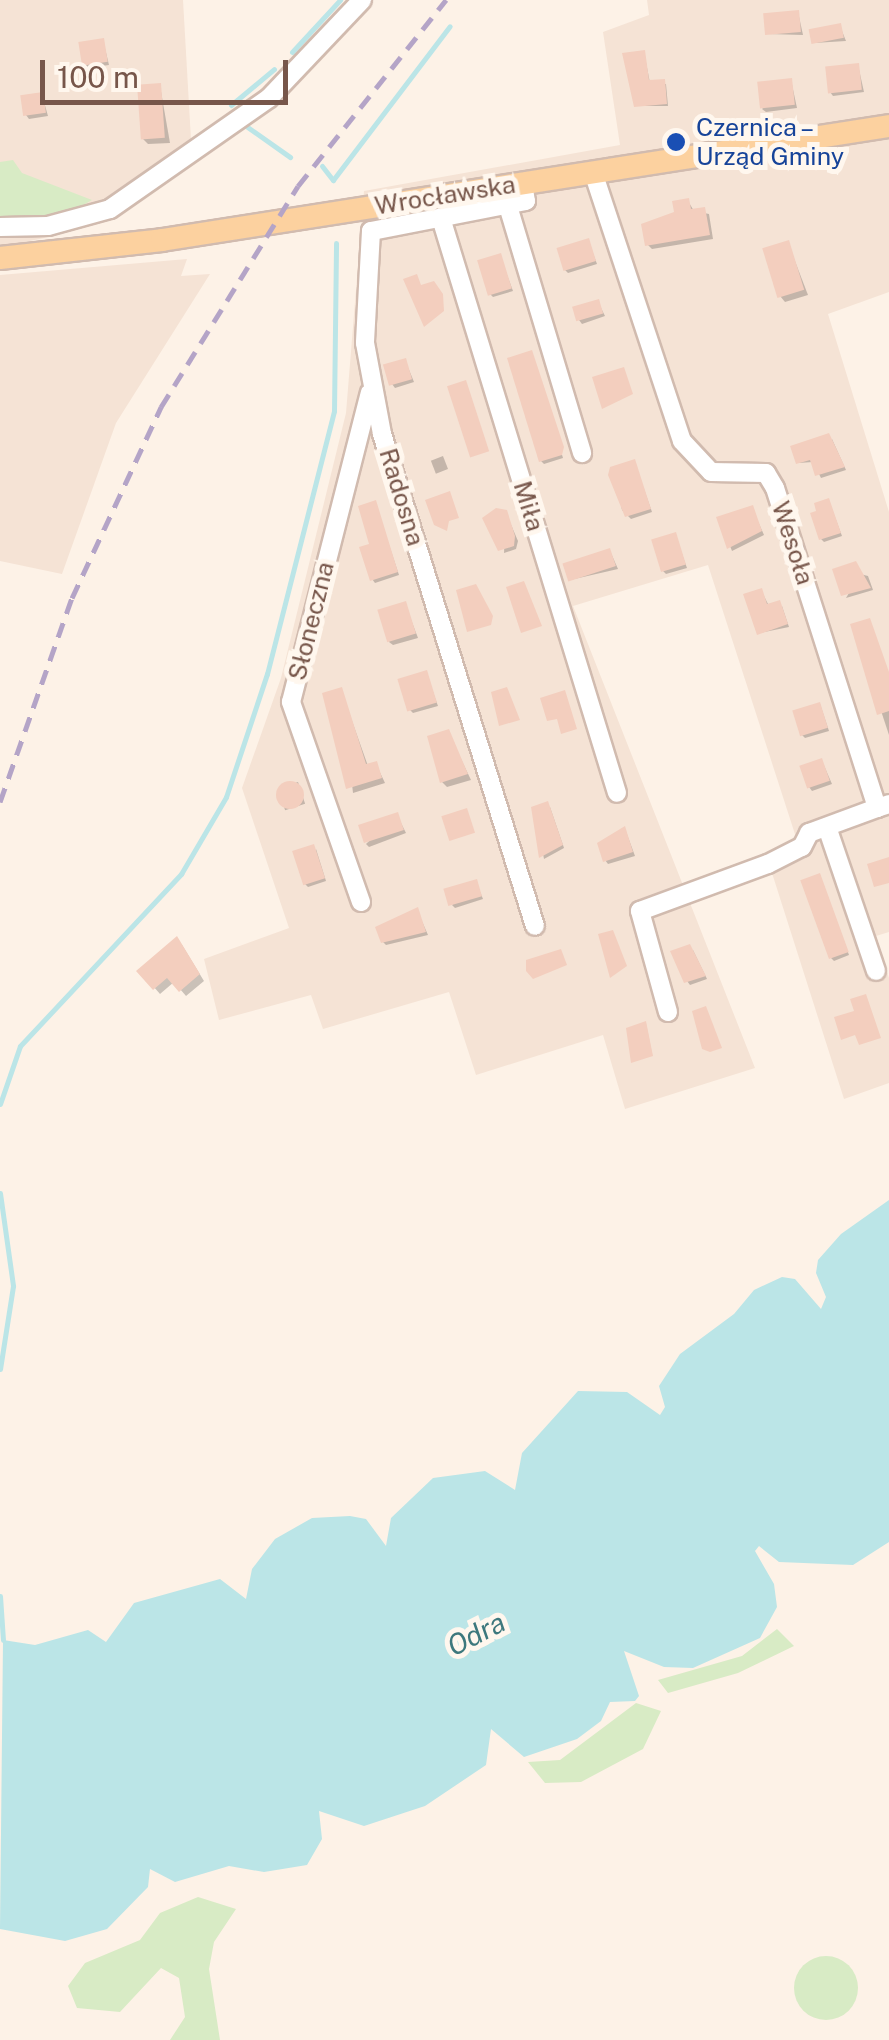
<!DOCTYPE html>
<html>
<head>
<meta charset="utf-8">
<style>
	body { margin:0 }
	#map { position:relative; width:889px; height:2040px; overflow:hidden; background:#fdf2e7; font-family:"Public Sans",sans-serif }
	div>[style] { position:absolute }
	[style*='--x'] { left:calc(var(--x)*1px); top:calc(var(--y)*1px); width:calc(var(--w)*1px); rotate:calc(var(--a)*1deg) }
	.residential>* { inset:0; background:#f5e3d5 }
	.green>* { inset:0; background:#d8ebc5 }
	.round { border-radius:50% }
	.water>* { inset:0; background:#bbe5e7 }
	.shadow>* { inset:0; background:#0003; transform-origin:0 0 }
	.stream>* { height:5px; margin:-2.5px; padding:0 2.5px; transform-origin:2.5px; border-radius:2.5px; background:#bbe5e7 }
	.building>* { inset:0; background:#f3cebe; transform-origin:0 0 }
	.roads { filter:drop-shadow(2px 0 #d1bbaf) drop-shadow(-2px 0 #d1bbaf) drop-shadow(0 2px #d1bbaf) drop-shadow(0 -2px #d1bbaf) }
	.minor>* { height:18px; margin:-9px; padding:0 9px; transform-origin:9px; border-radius:9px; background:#fff }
	.major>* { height:22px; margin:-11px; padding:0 11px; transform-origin:11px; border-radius:11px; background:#fcd19f }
	.rail>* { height:5px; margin-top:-2.5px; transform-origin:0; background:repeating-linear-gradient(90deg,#b4a4c7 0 15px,transparent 0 25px) }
	.dots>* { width:28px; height:28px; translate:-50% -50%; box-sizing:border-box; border:5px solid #fff7ee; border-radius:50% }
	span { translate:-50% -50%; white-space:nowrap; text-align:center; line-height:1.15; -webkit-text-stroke:10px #fff7ee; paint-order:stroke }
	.transit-label { font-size:25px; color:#164399 }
	.left { translate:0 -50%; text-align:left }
	.street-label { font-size:25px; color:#77564a }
	.water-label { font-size:28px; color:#3d787d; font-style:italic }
	.scale { position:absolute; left:40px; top:60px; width:248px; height:45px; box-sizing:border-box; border:5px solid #77564a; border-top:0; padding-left:12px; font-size:30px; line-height:35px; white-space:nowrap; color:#77564a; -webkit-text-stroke:8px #fff7ee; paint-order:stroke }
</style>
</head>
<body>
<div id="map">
	<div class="residential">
		<i style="clip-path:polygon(0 0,183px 0,191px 140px,54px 236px,0 247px)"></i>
		<i style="clip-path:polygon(647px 0,889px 0,889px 292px,828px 314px,889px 512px,889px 932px,876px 936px,889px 978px,889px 1083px,844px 1099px,772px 873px,803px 859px,708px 565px,573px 606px,755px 1068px,625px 1109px,603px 1035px,476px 1075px,449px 992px,323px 1029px,311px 995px,219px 1020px,204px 959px,289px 928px,242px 788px,281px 678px,346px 413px,364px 191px,620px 145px,603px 32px,649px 15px)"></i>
		<i style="clip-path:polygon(187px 259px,181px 276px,210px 274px,116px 423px,62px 574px,0 561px,0 275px)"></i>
	</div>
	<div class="green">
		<i style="clip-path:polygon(13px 160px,22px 173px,92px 200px,31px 235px,0 237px,0 162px)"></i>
		<i style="clip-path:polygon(777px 1629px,794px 1646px,738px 1673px,668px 1693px,658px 1680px,742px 1656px)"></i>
		<i style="clip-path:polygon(636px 1703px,661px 1711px,643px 1749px,581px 1782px,545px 1783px,528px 1762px,560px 1760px)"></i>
		<i style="clip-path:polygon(198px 1897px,236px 1909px,214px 1942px,209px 1969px,220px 2040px,170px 2040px,185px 2017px,179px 1978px,161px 1968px,120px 2012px,77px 2008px,68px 1986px,85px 1963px,140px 1940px,160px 1913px)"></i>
		<i class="round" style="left:794px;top:1956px;width:64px;height:64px"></i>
	</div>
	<div class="water">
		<i style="clip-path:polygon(889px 1200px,889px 1542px,853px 1565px,779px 1562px,759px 1546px,755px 1551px,774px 1584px,777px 1607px,760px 1638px,693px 1668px,664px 1667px,624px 1651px,639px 1696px,635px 1701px,610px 1702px,601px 1721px,577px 1739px,524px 1757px,491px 1729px,486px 1765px,425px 1806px,364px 1826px,319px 1811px,322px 1839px,307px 1865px,264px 1872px,229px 1866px,175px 1882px,150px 1869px,148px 1887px,107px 1929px,65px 1941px,0 1929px,3px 1640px,35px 1645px,88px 1630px,106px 1642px,134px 1603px,220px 1579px,246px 1599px,252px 1569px,275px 1539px,312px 1518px,350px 1516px,366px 1519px,386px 1546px,391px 1518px,433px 1478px,485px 1471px,515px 1490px,522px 1453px,578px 1391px,627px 1392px,660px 1415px,665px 1407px,659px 1386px,680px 1354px,734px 1314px,754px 1290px,782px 1277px,795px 1279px,821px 1309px,826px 1297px,816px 1273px,818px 1260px,841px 1234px)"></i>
	</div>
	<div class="shadow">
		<i style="clip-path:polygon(798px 12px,803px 35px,768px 34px)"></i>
		<i style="clip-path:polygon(840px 26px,846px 41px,814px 43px)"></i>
		<i style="clip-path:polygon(103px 40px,109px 65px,87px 68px,84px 65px)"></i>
		<i style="clip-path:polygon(644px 52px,650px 83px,666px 84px,668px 106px,637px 106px)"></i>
		<i style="clip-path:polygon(858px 65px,864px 92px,833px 96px,830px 92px)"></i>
		<i style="clip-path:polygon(791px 80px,797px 108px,766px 112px,762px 109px)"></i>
		<i style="clip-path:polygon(160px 86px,170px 143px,148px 144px,143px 139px)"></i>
		<i style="clip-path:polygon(42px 95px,48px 116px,29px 119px,26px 115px)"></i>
		<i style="clip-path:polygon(688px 201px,694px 211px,709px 214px,713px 239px,652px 249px,647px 244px)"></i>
		<i style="clip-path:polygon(588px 240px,597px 264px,568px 273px,565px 270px)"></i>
		<i style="clip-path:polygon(788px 243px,808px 295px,785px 302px,780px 296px)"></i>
		<i style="clip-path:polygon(500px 256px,513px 291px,493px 297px,490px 294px)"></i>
		<i style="clip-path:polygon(598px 302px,605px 316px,582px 324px,579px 320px)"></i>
		<i style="clip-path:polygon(531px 353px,563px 458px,544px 464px,541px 461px)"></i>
		<i style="clip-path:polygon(405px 360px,414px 382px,395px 388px,392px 384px)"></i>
		<i style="clip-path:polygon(832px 439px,846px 470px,821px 478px,813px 462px,798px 463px)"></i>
		<i style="left:443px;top:456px;width:14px;height:13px;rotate:69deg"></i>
		<i style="clip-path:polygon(634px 461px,652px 512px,631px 519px,622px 510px,613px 468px)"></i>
		<i style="clip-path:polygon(829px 501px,842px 536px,824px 542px,821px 539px)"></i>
		<i style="clip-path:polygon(375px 503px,399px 575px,375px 583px,372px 579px)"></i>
		<i style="clip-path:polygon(752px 508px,764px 535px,732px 551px,719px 519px)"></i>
		<i style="clip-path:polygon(506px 513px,518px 541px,516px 549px,504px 553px)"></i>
		<i style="clip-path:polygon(675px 535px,687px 568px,666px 574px,663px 571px)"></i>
		<i style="clip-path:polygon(610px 551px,618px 569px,570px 580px)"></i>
		<i style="clip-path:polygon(860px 574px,868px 576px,873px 590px,846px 598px)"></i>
		<i style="clip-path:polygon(761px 590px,769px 606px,782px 606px,789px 627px,759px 633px)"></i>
		<i style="clip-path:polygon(405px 604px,418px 638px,393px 645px,389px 642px)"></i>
		<i style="clip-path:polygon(869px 621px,889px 674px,889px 735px,853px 626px)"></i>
		<i style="clip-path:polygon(426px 673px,438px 706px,413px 713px,410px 710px)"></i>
		<i style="clip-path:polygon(341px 690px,368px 766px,376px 764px,385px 783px,353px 793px)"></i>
		<i style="clip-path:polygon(820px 704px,829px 731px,805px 738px,801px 734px)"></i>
		<i style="clip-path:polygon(448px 732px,471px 780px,447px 787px,442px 782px)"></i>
		<i style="clip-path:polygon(822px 761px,832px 784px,812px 791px,809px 787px)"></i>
		<i style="left:298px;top:782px;width:23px;height:21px;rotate:72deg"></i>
		<i style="clip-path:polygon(550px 807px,564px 848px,544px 859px,534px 808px)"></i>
		<i style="clip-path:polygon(397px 815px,406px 833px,369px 847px,366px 844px)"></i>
		<i style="clip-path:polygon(625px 829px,635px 856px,608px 864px,605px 860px)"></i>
		<i style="clip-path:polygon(316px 849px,326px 881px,308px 887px,305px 884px)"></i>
		<i style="clip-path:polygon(819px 876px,849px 955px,834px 961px,830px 957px)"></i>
		<i style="clip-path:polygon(476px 882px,483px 899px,455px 908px,452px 905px)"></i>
		<i style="clip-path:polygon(417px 910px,428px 935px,386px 945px,383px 942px)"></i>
		<i style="clip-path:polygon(182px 945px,204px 981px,186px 996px,174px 982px,160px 994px,140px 971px)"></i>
		<i style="clip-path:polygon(693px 950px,707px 979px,690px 985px,687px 981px)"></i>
	</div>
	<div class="stream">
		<i style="--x:292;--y:52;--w:71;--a:-47.3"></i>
		<i style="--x:231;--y:105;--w:56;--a:-39.9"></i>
		<i style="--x:246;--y:126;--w:54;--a:35.2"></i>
		<i style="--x:322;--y:166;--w:18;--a:52"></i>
		<i style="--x:333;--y:180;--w:193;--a:-52.8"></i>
		<i style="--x:0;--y:1104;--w:61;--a:-71"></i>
		<i style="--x:20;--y:1046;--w:236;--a:-46.9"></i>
		<i style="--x:181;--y:874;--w:89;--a:-59.7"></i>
		<i style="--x:226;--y:797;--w:130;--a:-71.6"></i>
		<i style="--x:267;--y:674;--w:271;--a:-75.7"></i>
		<i style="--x:334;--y:411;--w:168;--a:-89.3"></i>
		<i style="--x:0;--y:1193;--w:94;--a:82"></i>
		<i style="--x:13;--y:1286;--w:84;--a:98.9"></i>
		<i style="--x:0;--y:1596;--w:44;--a:86.1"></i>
	</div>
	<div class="building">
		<i style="left:799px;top:10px;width:22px;height:36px;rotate:85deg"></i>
		<i style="left:841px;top:23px;width:15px;height:33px;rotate:79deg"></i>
		<i style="left:104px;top:38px;width:24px;height:26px;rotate:81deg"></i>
		<i style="clip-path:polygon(645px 50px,649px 80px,665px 79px,667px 104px,634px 107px,622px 53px)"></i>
		<i style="left:859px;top:63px;width:27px;height:34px;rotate:84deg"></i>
		<i style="left:792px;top:78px;width:27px;height:35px;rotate:84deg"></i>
		<i style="left:161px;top:83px;width:55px;height:24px;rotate:86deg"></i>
		<i style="left:43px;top:92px;width:21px;height:23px;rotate:82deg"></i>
		<i style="clip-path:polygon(689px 198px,691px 209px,705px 207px,710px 235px,645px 246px,641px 224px,674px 212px,672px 201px)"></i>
		<i style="left:589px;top:238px;width:24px;height:34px;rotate:73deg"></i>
		<i style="left:789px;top:240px;width:52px;height:28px;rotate:73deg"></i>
		<i style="left:501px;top:253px;width:37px;height:25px;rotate:73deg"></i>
		<i style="clip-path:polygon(417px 274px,421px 285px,434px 281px,443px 294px,444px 311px,424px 327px,403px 279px)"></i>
		<i style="left:599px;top:299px;width:15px;height:28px;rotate:74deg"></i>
		<i style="clip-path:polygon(532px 350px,564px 447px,562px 455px,539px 462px,507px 358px)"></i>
		<i style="left:406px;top:358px;width:22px;height:24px;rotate:74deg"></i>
		<i style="clip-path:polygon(624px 367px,633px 394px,602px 409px,592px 377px)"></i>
		<i style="left:466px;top:380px;width:75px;height:20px;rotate:72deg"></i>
		<i style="clip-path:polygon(829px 433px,845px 467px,815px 476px,810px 460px,796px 464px,790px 446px)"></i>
		<i style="clip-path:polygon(635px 459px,651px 509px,625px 517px,608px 475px,610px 467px)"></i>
		<i style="clip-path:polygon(450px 491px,459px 518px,449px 521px,447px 531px,434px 525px,425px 500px)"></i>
		<i style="clip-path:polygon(829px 498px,841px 533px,819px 540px,810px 513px,816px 511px,814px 503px)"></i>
		<i style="clip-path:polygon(376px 500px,398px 572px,370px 581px,359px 547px,369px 544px,358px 506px)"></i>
		<i style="clip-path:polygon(753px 505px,762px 531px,727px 549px,716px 517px)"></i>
		<i style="clip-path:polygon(496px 508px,507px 510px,515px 536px,514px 546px,498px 551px,482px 518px)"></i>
		<i style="left:676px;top:532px;width:34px;height:26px;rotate:73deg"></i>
		<i style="left:610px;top:548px;width:19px;height:50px;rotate:72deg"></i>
		<i style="clip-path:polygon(856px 561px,871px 588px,841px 596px,832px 569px)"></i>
		<i style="clip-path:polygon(524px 581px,542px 626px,521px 633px,506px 587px)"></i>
		<i style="clip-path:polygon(476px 584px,493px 616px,491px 625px,467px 632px,456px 590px)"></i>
		<i style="clip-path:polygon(762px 588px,767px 604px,780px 600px,788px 624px,757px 635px,743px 594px)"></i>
		<i style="left:406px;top:601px;width:34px;height:30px;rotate:73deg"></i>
		<i style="clip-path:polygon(870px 618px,889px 672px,889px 711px,877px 715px,850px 624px)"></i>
		<i style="left:427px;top:670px;width:34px;height:31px;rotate:73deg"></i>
		<i style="clip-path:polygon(342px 687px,366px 764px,377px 761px,382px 778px,346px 789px,322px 693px)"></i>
		<i style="clip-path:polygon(507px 687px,520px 720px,499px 726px,491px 692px)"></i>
		<i style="clip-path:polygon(565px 690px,577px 729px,561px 734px,557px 719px,547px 721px,540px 698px)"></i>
		<i style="left:820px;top:702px;width:27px;height:29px;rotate:73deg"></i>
		<i style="clip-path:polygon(449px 729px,468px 774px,440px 783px,427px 736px)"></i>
		<i style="left:822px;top:758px;width:24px;height:24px;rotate:71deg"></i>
		<i class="round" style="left:276px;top:781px;width:28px;height:28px"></i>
		<i style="clip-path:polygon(548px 801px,563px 845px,539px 858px,531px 807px)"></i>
		<i style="left:467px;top:808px;width:26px;height:27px;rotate:72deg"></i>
		<i style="left:398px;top:812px;width:19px;height:42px;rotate:72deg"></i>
		<i style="clip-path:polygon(625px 826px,633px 852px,603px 862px,597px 843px)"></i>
		<i style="left:314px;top:844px;width:36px;height:23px;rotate:72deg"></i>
		<i style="clip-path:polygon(889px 857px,889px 883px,874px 887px,867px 864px)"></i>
		<i style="left:820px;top:873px;width:84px;height:21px;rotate:70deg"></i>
		<i style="left:477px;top:879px;width:18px;height:35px;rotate:74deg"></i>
		<i style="clip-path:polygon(418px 907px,426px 932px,381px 943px,375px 927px)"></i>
		<i style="clip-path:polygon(613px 930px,627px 966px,610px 978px,598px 934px)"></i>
		<i style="clip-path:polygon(177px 936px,200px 974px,179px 992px,167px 978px,153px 990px,136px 971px)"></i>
		<i style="clip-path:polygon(690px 944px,706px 976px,684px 983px,670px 951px)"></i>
		<i style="clip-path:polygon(561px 949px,567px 965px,533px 979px,526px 971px,526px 960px)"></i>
		<i style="clip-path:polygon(866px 994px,881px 1038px,859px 1045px,855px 1035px,841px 1040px,834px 1017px,854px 1011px,850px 999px)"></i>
		<i style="clip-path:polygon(706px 1006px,722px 1048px,710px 1052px,702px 1049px,692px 1011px)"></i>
		<i style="clip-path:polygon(646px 1021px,653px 1056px,631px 1063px,626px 1028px)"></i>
	</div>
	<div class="roads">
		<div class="minor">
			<i style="--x:593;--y:172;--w:283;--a:71.7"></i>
			<i style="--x:682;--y:441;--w:42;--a:46.9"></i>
			<i style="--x:711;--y:472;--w:55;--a:1"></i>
			<i style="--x:766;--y:473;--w:17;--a:59"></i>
			<i style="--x:775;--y:488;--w:336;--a:72.3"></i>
			<i style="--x:877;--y:808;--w:13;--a:-18"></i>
			<i style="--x:523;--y:183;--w:18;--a:81"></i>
			<i style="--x:526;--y:201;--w:158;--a:169"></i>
			<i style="--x:371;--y:231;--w:112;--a:93.1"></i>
			<i style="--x:365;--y:343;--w:93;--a:79.4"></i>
			<i style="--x:382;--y:434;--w:515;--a:72.73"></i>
			<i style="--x:508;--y:206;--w:258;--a:73.3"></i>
			<i style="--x:441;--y:218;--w:601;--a:72.98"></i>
			<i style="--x:0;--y:227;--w:48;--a:-1.2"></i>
			<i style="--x:48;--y:226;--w:64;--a:-15.3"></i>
			<i style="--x:110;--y:209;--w:194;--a:-34.9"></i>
			<i style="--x:269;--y:98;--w:135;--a:-46.5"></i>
			<i style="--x:827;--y:827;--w:152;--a:71.2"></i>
			<i style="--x:361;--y:902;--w:212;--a:-109.3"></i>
			<i style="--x:291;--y:702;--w:319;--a:-75.7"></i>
			<i style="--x:668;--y:1012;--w:105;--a:-105.5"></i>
			<i style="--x:640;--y:911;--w:136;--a:-20.2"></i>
			<i style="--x:768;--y:864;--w:38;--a:-27"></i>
			<i style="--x:802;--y:847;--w:16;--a:-63"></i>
			<i style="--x:809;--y:833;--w:72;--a:-20.2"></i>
		</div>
		<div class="major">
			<i style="--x:0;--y:258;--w:163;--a:-6.3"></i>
			<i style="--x:162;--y:240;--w:736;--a:-8.91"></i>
		</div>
	</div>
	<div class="rail">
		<i style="--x:0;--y:802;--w:216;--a:-70.6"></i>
		<i style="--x:72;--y:598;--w:211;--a:-65"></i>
		<i style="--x:161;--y:407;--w:260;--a:-58.2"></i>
		<i style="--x:298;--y:186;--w:238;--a:-51.5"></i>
	</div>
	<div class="dots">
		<i style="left:676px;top:142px;background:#1a4fb4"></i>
	</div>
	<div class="transit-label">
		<span class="left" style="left:696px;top:142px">Czernica –<br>Urząd Gminy</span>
	</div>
	<div class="street-label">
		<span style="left:445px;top:195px;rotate:-9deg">Wrocławska</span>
		<span style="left:402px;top:497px;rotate:73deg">Radosna</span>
		<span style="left:529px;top:506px;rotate:73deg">Miła</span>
		<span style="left:793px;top:543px;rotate:72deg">Wesoła</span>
		<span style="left:311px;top:621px;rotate:-76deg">Słoneczna</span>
	</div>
	<div class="water-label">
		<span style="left:476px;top:1634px;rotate:-27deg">Odra</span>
	</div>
	<div class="scale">100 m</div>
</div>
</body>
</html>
